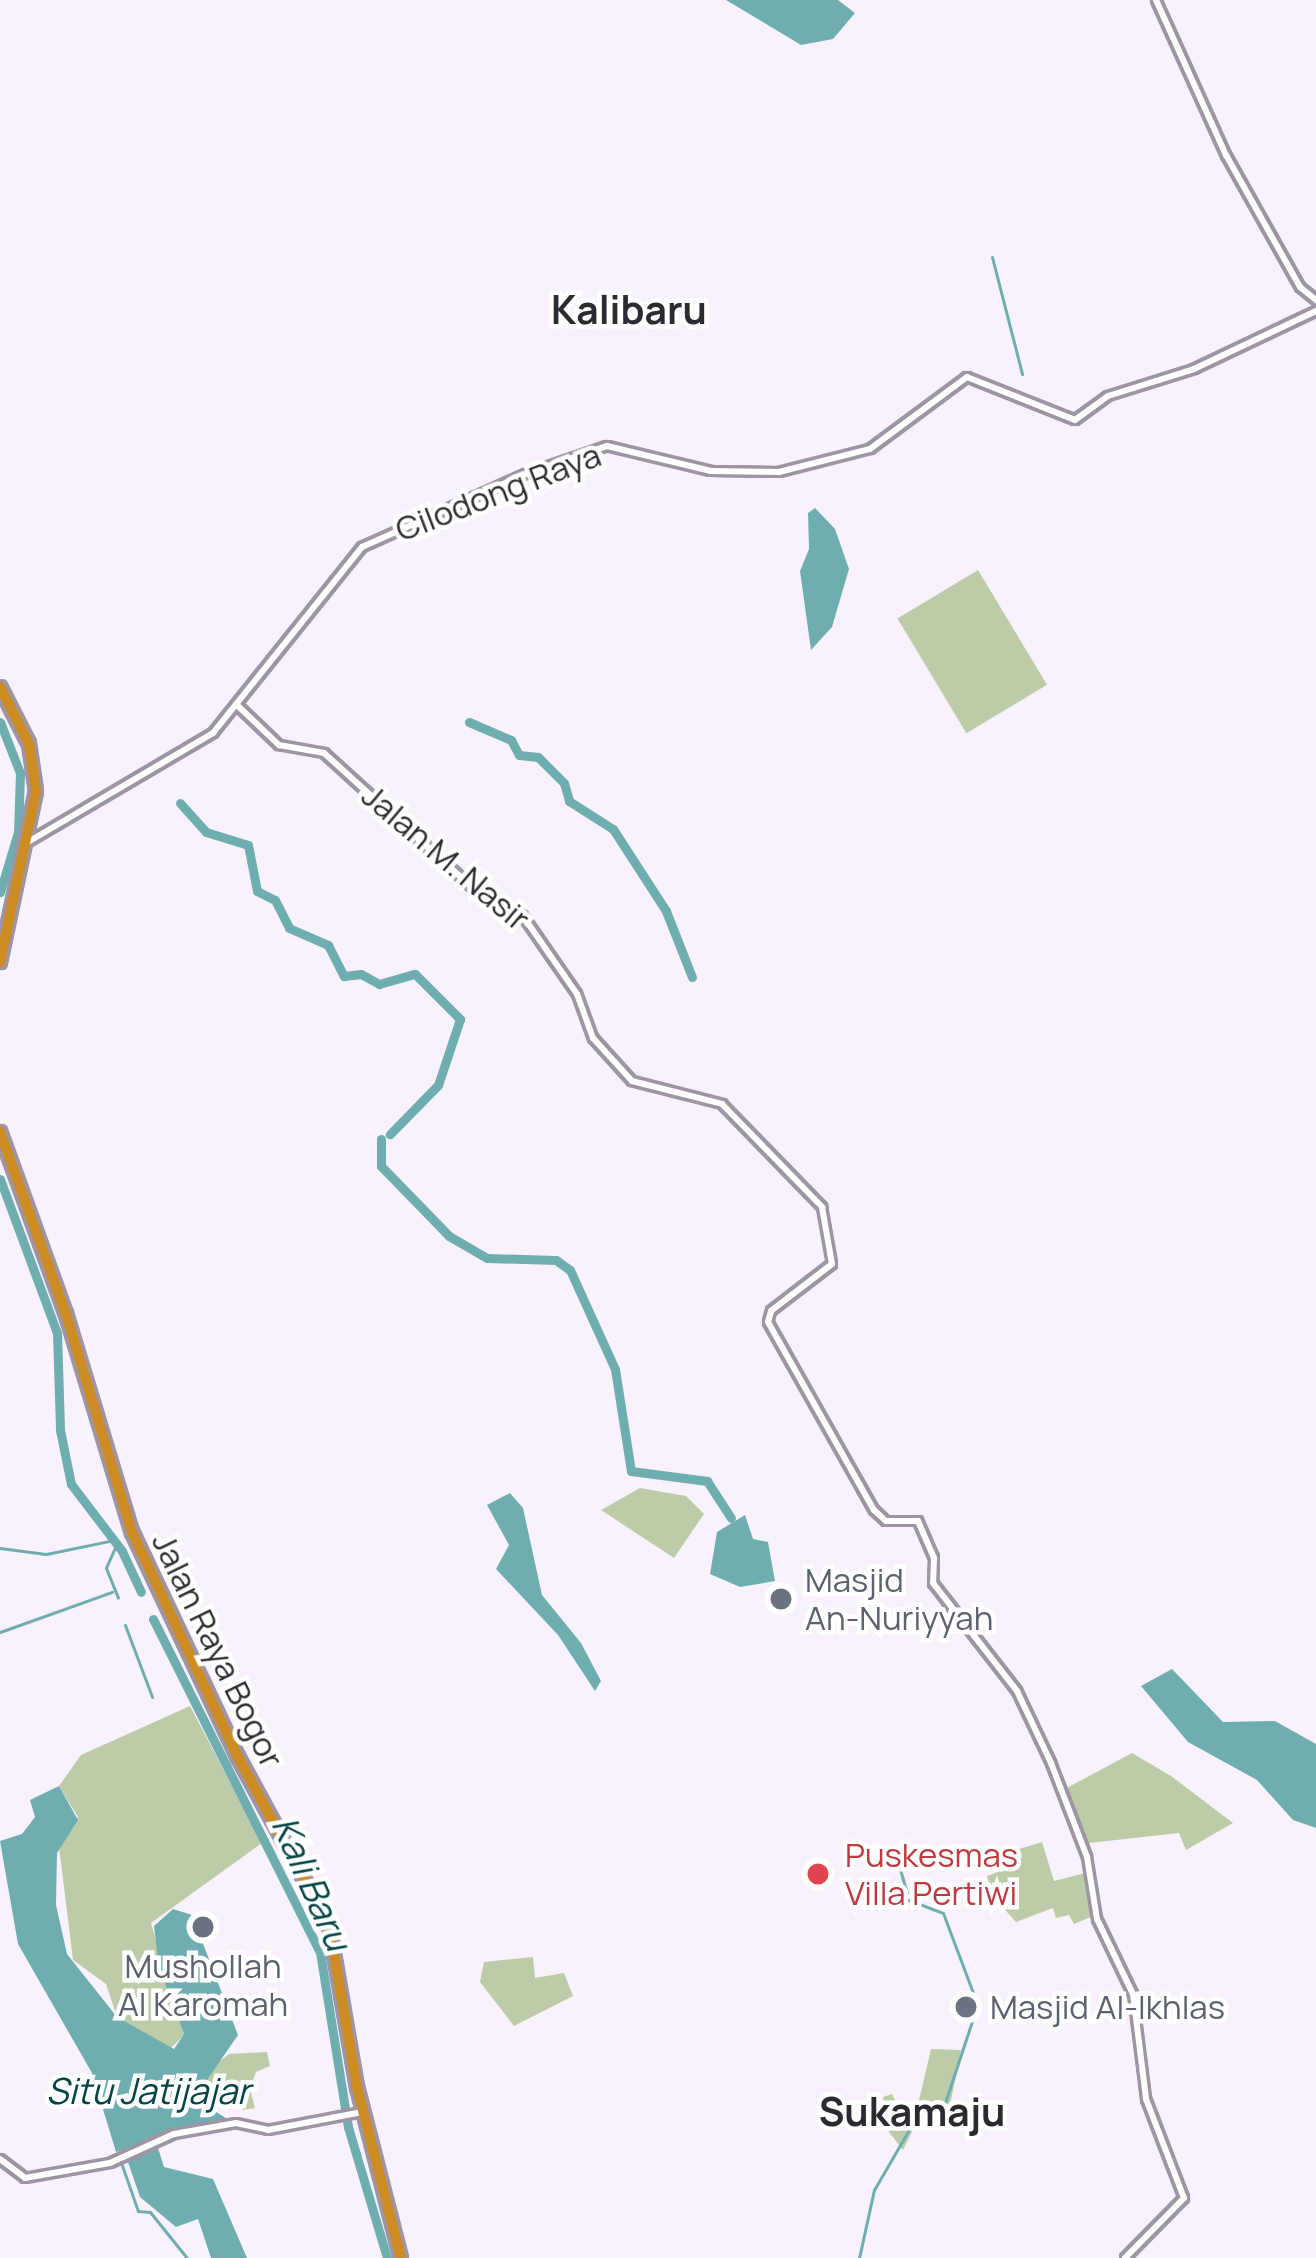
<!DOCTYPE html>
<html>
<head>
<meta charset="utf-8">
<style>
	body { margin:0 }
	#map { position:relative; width:1316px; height:2258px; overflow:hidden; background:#f9f2fd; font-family:Manrope,sans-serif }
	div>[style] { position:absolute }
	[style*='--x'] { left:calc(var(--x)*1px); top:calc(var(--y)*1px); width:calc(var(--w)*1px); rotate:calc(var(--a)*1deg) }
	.green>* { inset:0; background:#bccca8; transform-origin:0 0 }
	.water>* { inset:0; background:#6eaeb0 }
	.stream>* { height:3px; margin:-1.5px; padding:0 1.5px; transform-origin:1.5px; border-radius:1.5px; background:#6eaeb0 }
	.river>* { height:9px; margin:-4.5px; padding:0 4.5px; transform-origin:4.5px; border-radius:4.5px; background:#6eaeb0 }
	.roads { filter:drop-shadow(3px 0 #9e94a4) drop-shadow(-3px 0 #9e94a4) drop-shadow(0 3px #9e94a4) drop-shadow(0 -3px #9e94a4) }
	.minor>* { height:6px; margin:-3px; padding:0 3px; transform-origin:3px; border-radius:3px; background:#fff }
	.highway>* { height:10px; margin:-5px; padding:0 5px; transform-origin:5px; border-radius:5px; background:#cd8c21 }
	.dots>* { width:33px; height:33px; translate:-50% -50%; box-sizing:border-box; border:6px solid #fff; border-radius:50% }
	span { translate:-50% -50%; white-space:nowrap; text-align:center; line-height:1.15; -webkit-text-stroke:9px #fff; paint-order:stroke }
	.street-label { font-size:33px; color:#2d2930 }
	.worship-label { font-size:33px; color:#5b616d }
	.left { translate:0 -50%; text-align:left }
	.health-label { font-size:33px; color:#be3a42 }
	.water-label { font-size:36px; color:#054345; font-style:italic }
	.quarter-label { font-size:39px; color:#2d2930; font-weight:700 }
</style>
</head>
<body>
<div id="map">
	<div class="green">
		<i style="left:978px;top:570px;width:134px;height:94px;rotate:59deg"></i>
		<i style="clip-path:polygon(640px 1488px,686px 1496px,704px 1514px,674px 1558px,601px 1510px)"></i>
		<i style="clip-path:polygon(190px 1706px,262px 1843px,151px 1923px,184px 2035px,169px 2050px,117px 2017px,106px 1984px,73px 1960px,59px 1847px,78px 1817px,59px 1786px,81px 1755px)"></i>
		<i style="clip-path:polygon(1132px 1753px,1171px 1776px,1233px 1823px,1186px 1850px,1179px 1833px,1080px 1844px,1063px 1790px)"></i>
		<i style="clip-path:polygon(1042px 1842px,1054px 1881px,1085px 1873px,1093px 1916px,1074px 1924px,1069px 1915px,1056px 1918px,1053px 1908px,1016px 1922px,992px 1895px,987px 1876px,1001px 1871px,997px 1856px)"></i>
		<i style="clip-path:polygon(533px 1957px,535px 1978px,564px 1973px,573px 1996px,514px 2026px,480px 1982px,484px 1962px)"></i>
		<i style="clip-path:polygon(931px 2049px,961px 2050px,951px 2100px,937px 2130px,914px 2128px,903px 2150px,889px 2132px,883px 2097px,892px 2094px,903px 2115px,917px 2109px)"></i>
		<i style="clip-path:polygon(267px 2052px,270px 2066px,256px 2072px,250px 2089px,255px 2108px,243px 2110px,231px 2094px,209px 2103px,206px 2079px,215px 2065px,229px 2054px)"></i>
	</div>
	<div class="water">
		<i style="clip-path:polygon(726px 0,838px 0,855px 13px,833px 39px,801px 45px)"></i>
		<i style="clip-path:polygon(815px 508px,835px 529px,849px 569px,832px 627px,811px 650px,800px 571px,809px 549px,808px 513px)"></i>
		<i style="clip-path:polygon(510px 1493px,523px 1508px,542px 1595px,581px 1643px,601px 1681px,595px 1691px,558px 1635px,496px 1569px,509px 1545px,487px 1505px)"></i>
		<i style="clip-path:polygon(745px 1515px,753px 1539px,768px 1542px,775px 1581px,740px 1587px,710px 1574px,717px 1532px)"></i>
		<i style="clip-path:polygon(1172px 1669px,1223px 1722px,1275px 1721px,1316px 1744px,1316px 1828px,1293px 1820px,1257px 1780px,1188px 1742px,1141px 1686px)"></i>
		<i style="clip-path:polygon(59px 1786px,78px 1820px,57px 1853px,56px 1905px,67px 1954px,117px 2017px,174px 2049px,184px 2034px,159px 1968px,154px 1926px,173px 1909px,192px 1915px,238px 2035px,205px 2083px,213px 2110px,229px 2120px,116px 2152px,92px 2073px,18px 1944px,0 1841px,22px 1834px,35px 1817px,30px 1800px)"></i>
		<i style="clip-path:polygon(158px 2148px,164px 2167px,213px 2179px,247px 2258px,211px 2258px,198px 2219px,176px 2227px,140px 2197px,128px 2162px)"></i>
	</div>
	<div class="stream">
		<i style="--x:992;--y:257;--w:121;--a:75.6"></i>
		<i style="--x:117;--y:1543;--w:27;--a:114"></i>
		<i style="--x:106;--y:1568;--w:32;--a:68"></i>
		<i style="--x:0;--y:1548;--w:46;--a:7.4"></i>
		<i style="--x:46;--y:1554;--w:69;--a:-11.6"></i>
		<i style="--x:125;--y:1625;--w:77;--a:69.4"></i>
		<i style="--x:0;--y:1632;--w:119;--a:-19.7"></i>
		<i style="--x:897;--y:1859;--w:43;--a:73.7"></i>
		<i style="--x:909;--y:1900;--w:36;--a:21"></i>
		<i style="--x:943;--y:1913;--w:85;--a:69.4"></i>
		<i style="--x:118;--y:2154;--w:60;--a:70.7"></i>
		<i style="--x:138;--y:2211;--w:12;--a:5"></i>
		<i style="--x:150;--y:2212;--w:59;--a:51.2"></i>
		<i style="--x:859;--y:2258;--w:70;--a:-77.6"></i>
		<i style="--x:874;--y:2190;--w:74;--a:-60"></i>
		<i style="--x:911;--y:2126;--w:26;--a:2"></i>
		<i style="--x:937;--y:2127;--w:124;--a:-71.7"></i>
	</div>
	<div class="river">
		<i style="--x:0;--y:722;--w:55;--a:68.6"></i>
		<i style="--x:20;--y:773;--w:59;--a:91.9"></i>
		<i style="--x:18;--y:832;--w:63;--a:106.7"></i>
		<i style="--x:469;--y:722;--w:46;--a:23.2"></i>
		<i style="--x:511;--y:740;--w:17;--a:62"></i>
		<i style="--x:519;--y:755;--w:19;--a:6"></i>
		<i style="--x:538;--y:757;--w:37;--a:45"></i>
		<i style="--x:564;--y:783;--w:19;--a:74"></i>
		<i style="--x:569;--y:801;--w:52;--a:32.5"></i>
		<i style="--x:613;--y:829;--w:98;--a:57.1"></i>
		<i style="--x:666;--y:911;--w:71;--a:68.5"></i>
		<i style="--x:180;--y:803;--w:39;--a:48"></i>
		<i style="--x:206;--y:832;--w:44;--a:17.2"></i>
		<i style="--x:248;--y:845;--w:47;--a:78.9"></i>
		<i style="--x:257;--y:891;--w:20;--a:27"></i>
		<i style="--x:275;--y:900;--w:31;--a:63"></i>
		<i style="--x:289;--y:928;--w:43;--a:23.6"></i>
		<i style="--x:328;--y:945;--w:35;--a:63"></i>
		<i style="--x:344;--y:976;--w:17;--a:-7"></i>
		<i style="--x:361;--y:974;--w:21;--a:29"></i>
		<i style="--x:379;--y:984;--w:37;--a:-16"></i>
		<i style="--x:415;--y:974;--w:64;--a:45"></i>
		<i style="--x:460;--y:1019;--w:70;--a:108.4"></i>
		<i style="--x:438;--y:1085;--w:69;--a:134.4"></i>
		<i style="--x:381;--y:1139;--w:27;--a:90"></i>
		<i style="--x:381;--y:1166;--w:98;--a:45.8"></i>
		<i style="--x:449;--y:1236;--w:44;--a:30.1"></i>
		<i style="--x:487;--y:1258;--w:69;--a:1.7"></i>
		<i style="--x:556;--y:1260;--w:17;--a:36"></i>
		<i style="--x:570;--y:1270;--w:109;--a:65.6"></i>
		<i style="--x:615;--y:1369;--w:103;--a:81.1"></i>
		<i style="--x:631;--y:1471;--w:77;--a:7.5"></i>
		<i style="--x:707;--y:1481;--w:44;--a:57"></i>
		<i style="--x:0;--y:1179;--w:164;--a:69.7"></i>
		<i style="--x:57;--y:1333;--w:97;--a:88.2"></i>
		<i style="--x:60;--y:1430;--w:55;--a:78.5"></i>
		<i style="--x:71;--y:1484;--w:84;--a:52.7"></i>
		<i style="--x:122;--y:1551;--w:45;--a:65.1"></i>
		<i style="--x:153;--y:1619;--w:373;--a:63.4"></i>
		<i style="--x:320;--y:1952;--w:177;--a:80.9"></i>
		<i style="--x:348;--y:2127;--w:137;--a:73.4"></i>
	</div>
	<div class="roads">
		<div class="minor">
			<i style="--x:1156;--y:0;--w:170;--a:65.7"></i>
			<i style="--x:1226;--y:155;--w:151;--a:60.7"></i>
			<i style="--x:1300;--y:287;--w:21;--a:39"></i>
			<i style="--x:238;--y:706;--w:57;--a:43.6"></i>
			<i style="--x:279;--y:745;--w:46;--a:10.1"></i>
			<i style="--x:324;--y:753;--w:215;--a:42.2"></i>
			<i style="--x:483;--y:897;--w:44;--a:25.4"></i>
			<i style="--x:523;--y:916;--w:95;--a:55.3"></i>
			<i style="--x:577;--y:994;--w:47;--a:70"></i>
			<i style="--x:593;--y:1038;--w:58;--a:47.8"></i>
			<i style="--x:632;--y:1081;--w:93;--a:14.3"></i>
			<i style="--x:722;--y:1104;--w:144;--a:45.8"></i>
			<i style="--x:822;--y:1207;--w:58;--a:80"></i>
			<i style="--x:832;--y:1264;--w:77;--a:142.4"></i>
			<i style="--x:771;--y:1311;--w:11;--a:105"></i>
			<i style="--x:768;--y:1322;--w:216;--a:60.6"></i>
			<i style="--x:874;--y:1510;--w:16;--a:43"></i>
			<i style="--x:886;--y:1521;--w:32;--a:0"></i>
			<i style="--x:918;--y:1521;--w:40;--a:66.6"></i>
			<i style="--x:934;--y:1558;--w:25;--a:92"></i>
			<i style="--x:933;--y:1583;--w:137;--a:52.1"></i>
			<i style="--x:1017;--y:1691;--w:80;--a:64.7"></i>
			<i style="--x:1051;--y:1763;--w:101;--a:69"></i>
			<i style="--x:1087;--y:1857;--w:63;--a:80.8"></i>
			<i style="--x:1097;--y:1919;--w:83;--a:64.4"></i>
			<i style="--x:1133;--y:1994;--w:106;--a:82.9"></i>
			<i style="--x:1146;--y:2099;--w:106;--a:69"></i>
			<i style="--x:1184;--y:2198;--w:84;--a:134.5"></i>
			<i style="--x:28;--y:842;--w:215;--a:-30.5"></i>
			<i style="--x:213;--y:733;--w:238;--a:-51.3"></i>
			<i style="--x:362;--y:547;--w:179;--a:-24.1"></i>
			<i style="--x:525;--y:474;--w:87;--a:-18.9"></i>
			<i style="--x:607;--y:446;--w:107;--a:13.5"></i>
			<i style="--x:711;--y:471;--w:68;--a:0.8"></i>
			<i style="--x:779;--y:472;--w:94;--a:-14.2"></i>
			<i style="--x:870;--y:449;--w:121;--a:-36.6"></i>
			<i style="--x:967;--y:377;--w:116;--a:21.7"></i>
			<i style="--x:1075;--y:420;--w:41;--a:-36"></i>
			<i style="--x:1108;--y:396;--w:90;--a:-17.4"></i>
			<i style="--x:1194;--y:369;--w:135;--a:-25.4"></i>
			<i style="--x:0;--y:2159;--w:31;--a:37"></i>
			<i style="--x:25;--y:2178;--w:86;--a:-10"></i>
			<i style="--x:110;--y:2163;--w:70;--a:-24.4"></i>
			<i style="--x:174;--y:2134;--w:63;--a:-10.1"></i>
			<i style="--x:236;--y:2123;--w:33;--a:12"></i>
			<i style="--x:268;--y:2130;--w:96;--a:-10.8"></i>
		</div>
		<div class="highway">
			<i style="--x:0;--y:687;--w:64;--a:63"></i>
			<i style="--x:29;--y:744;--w:48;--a:81.5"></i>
			<i style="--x:36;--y:791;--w:175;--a:101.9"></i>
			<i style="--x:0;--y:1132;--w:194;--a:70.1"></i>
			<i style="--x:66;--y:1314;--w:228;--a:73.2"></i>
			<i style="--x:132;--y:1532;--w:249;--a:64.8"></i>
			<i style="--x:238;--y:1757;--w:191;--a:61.6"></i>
			<i style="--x:329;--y:1925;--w:164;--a:80.2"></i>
			<i style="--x:357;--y:2087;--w:177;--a:75.6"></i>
		</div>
	</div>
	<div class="dots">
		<i style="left:781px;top:1599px;background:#6b7280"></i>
		<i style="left:818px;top:1874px;background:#e0444e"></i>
		<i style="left:203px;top:1927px;background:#6b7280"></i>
		<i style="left:966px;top:2007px;background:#6b7280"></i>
	</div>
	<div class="street-label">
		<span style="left:498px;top:492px;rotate:-21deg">Cilodong Raya</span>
		<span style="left:446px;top:857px;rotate:40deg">Jalan M. Nasir</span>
		<span style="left:218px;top:1650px;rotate:64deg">Jalan Raya Bogor</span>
	</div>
	<div class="worship-label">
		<span class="left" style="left:805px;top:1599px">Masjid<br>An-Nuriyyah</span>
		<span style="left:203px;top:1985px">Mushollah<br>Al Karomah</span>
		<span class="left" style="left:990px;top:2007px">Masjid Al-Ikhlas</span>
	</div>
	<div class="health-label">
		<span class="left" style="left:845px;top:1874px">Puskesmas<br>Villa Pertiwi</span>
	</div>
	<div class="water-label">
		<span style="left:312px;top:1883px;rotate:66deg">Kali Baru</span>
		<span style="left:148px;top:2091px">Situ Jatijajar</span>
	</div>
	<div class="quarter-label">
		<span style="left:629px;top:309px">Kalibaru</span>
		<span style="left:912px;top:2111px">Sukamaju</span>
	</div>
</div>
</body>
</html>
